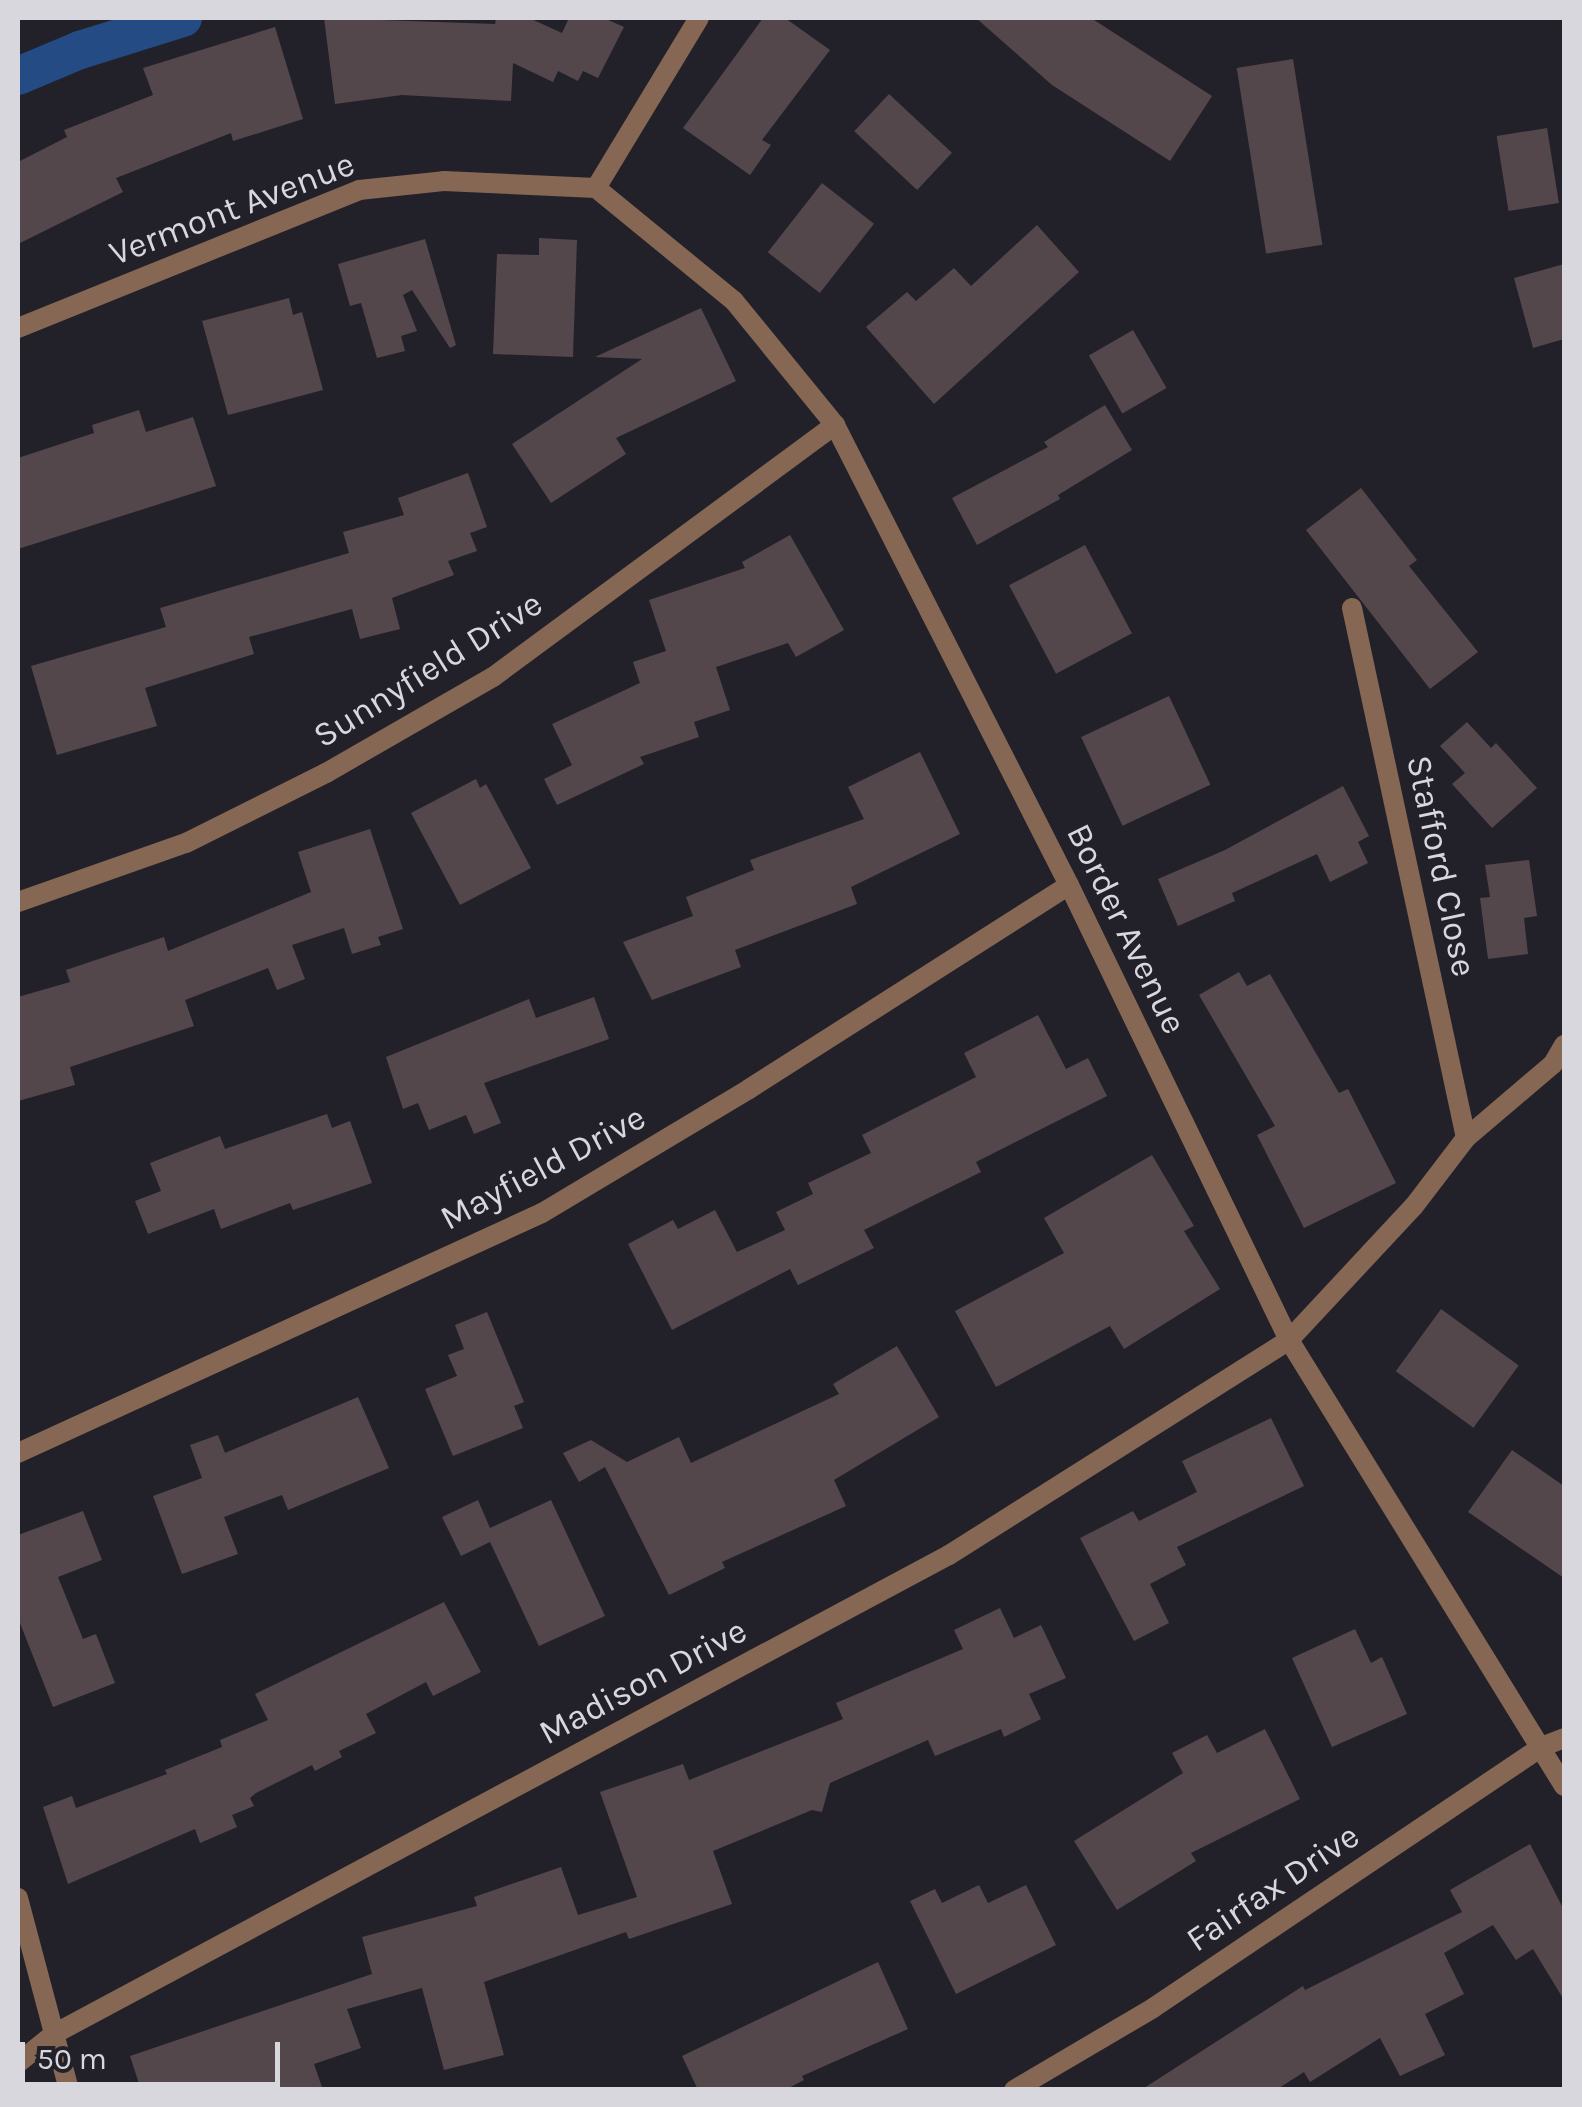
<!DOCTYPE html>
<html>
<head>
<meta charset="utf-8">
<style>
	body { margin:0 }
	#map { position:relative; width:1582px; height:2107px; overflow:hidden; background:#22212a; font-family:Karla,sans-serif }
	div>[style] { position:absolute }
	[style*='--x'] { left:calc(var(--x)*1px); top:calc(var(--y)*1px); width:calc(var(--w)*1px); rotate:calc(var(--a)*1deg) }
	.canal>* { height:38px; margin:-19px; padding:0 19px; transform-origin:19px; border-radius:19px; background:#244b84 }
	.building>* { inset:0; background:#53474b; transform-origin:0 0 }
	.minor>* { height:20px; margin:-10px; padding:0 10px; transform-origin:10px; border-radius:10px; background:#856754 }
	span { translate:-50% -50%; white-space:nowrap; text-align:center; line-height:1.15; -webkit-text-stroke:10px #22212a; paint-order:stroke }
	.street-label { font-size:35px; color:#d7d7dd }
	.frame { position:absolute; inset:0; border:20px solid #d7d7dd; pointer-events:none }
	.scale { position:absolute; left:20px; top:2042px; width:260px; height:45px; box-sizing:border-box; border:5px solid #d7d7dd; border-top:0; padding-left:12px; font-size:30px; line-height:35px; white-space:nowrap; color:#d7d7dd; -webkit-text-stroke:8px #22212a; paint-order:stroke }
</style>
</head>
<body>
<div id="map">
	<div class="canal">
		<i style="--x:18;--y:76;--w:67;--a:-22.8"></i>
		<i style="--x:80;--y:50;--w:108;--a:-17.3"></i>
	</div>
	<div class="building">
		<i style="clip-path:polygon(324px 18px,495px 24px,496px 18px,529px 18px,562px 33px,569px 18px,604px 18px,624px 27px,598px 78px,583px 71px,578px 81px,558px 71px,553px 82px,513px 63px,511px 101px,402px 95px,335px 104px)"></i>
		<i style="clip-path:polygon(763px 18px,785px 18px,830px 50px,762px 140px,771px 145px,750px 175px,683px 128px)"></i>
		<i style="clip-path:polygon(976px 18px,1091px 18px,1212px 96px,1170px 161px,1052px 85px)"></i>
		<i style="clip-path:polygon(275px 27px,303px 119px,233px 141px,231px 133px,116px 178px,123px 192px,18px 244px,18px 162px,67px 137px,64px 130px,153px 95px,143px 68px)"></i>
		<i style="left:1293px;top:59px;width:188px;height:57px;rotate:81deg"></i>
		<i style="left:889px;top:94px;width:86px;height:51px;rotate:43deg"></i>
		<i style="left:1547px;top:128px;width:76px;height:51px;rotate:81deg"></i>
		<i style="left:822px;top:183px;width:66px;height:88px;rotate:38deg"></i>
		<i style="clip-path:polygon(1037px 225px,1079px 272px,934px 404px,866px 327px,907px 292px,916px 301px,954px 268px,971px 286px)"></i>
		<i style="clip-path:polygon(539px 238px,577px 240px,573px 357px,493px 354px,497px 254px,539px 255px)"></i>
		<i style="clip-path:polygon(425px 239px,456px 345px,450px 348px,412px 290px,403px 295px,417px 331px,401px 336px,405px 351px,377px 358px,361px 303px,350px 306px,338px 264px)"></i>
		<i style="clip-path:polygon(1564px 264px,1564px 339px,1533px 348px,1514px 278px)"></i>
		<i style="clip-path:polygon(289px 298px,293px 315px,302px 312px,323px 390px,228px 415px,202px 321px)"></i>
		<i style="clip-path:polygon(701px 308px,736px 381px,616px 438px,626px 454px,551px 503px,512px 444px,642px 359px,595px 357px)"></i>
		<i style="left:1133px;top:330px;width:67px;height:51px;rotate:60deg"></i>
		<i style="clip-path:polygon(1105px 405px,1132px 450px,1058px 495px,1060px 499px,977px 545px,952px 498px,1048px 447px,1044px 442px)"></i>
		<i style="clip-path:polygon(139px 410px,146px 432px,193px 417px,216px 486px,18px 549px,18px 458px,94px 433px,92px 425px)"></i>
		<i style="clip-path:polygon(468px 473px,487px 527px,470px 533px,477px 551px,448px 561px,454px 575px,392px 598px,400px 629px,360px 639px,352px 609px,249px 637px,254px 654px,145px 688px,157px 726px,57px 755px,31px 666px,166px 627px,160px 608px,349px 553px,343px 532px,404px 515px,398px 498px)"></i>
		<i style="clip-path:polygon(1361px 488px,1417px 560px,1409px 566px,1478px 652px,1430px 689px,1306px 530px)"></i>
		<i style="clip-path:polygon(790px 535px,844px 630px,796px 657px,788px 643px,716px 667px,730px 710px,694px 722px,699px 737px,640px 757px,644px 764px,557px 805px,544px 779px,572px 765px,552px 724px,640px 683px,633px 662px,666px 651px,649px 600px,745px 568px,742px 562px)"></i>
		<i style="left:1085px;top:545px;width:100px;height:86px;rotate:62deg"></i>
		<i style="left:1169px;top:696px;width:98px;height:97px;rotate:65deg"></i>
		<i style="clip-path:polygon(1467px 722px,1491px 748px,1496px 743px,1537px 788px,1492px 828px,1452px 784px,1465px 773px,1440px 746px)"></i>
		<i style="clip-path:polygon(920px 752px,960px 834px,851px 887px,857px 904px,735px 950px,741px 967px,652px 1000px,623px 942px,693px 916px,686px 897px,754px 870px,750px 860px,864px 819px,848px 787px)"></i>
		<i style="clip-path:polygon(476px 779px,480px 788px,486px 784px,531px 868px,460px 905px,411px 813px)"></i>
		<i style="clip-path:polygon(1343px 786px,1369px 836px,1358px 842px,1368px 863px,1330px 882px,1317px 854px,1232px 893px,1235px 901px,1178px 926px,1158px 879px,1225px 850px)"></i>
		<i style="clip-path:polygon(370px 829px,403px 929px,378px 937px,381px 945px,352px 954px,344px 928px,292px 945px,305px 979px,277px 990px,268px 968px,185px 1000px,194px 1026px,70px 1067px,75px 1085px,18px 1101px,18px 997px,70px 982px,66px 970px,164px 937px,168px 951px,311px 892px,298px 852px)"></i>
		<i style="clip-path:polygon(1529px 860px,1537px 916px,1524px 918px,1528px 954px,1488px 959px,1480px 898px,1490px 897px,1485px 865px)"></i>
		<i style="clip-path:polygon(1239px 972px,1247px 986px,1270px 974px,1339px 1093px,1348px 1089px,1396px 1183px,1304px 1228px,1257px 1135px,1275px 1126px,1199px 995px)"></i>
		<i style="clip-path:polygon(594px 997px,609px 1039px,484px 1083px,501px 1123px,474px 1134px,466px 1115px,429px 1130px,418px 1103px,403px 1109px,386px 1057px,529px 999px,536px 1018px)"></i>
		<i style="clip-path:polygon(1038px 1015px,1066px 1069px,1088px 1058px,1107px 1096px,976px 1162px,981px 1172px,864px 1230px,874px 1248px,798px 1285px,790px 1269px,672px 1330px,628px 1244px,673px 1220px,678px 1229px,715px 1210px,737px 1252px,785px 1230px,776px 1212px,813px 1194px,808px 1183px,871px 1153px,862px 1135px,976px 1077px,964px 1053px)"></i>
		<i style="clip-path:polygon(327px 1114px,332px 1128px,350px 1121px,372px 1183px,293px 1210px,290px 1203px,221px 1229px,214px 1209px,148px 1234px,135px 1201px,161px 1191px,150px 1163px,220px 1136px,225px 1149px)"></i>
		<i style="clip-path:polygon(1152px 1155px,1194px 1226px,1184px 1231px,1220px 1289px,1124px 1349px,1110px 1326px,996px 1387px,955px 1311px,1064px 1253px,1044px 1218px)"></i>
		<i style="left:1441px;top:1309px;width:96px;height:77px;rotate:36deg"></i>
		<i style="clip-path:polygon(487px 1312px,524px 1402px,514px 1406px,523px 1428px,453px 1456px,425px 1389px,457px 1376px,448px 1355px,464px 1349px,455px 1325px)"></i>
		<i style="clip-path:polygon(897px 1346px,939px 1417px,834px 1480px,846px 1506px,722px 1562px,725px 1568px,669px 1595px,605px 1467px,579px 1482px,563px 1453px,591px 1440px,627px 1462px,679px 1437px,691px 1463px,839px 1394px,833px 1384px)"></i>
		<i style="clip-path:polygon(358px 1397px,389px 1468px,288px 1510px,282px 1495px,224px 1517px,238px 1554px,182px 1574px,153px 1496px,202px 1478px,190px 1445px,218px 1435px,225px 1453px)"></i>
		<i style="clip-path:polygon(1271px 1418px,1304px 1486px,1177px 1547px,1186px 1565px,1150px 1584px,1169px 1623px,1134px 1641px,1080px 1538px,1133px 1511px,1139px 1521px,1197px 1492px,1182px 1461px)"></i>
		<i style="clip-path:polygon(1512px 1450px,1564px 1486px,1564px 1578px,1468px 1512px)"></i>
		<i style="clip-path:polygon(478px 1500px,490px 1528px,551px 1500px,605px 1616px,539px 1646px,490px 1542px,461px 1556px,442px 1517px)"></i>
		<i style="clip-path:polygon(83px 1511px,102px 1560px,58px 1577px,83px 1639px,96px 1634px,115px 1683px,53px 1707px,18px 1618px,18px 1535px)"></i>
		<i style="clip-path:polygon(444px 1602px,481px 1672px,433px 1696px,426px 1682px,366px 1714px,376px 1733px,339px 1751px,342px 1757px,315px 1771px,312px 1765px,256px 1793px,250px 1798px,254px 1806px,232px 1815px,237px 1827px,200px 1843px,195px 1829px,68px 1884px,43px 1807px,72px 1796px,76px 1808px,167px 1774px,165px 1770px,222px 1747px,220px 1740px,268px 1720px,255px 1694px)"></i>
		<i style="clip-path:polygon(1000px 1608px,1014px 1638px,1041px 1625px,1066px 1678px,1029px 1694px,1041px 1719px,1004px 1737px,1001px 1729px,935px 1756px,928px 1740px,830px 1783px,822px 1812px,812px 1810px,713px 1851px,732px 1904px,629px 1939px,626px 1932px,484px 1982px,504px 2055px,444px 2070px,422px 1988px,347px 2009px,361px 2048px,314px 2064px,323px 2090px,141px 2090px,130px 2056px,372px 1974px,362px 1937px,477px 1906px,474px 1897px,561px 1867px,578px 1915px,637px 1897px,600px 1792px,683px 1764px,689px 1780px,843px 1719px,836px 1703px,963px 1649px,954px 1630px)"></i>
		<i style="clip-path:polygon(1355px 1629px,1371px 1663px,1382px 1657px,1407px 1714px,1332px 1747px,1292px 1658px)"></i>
		<i style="clip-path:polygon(1265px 1729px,1300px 1799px,1191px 1853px,1196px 1861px,1117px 1910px,1074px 1841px,1183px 1773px,1172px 1753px,1207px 1735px,1217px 1753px)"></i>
		<i style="clip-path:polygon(1530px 1844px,1564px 1910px,1564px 2000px,1533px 1949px,1516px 1960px,1493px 1925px,1444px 1953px,1464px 1994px,1425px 2014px,1445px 2055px,1400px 2076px,1380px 2038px,1310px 2082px,1304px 2072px,1276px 2090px,1141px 2090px,1303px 1986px,1305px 1990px,1462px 1912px,1450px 1890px)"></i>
		<i style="clip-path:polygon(979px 1885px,988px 1903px,1026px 1885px,1056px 1945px,956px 1994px,910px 1901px,935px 1889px,942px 1903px)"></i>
		<i style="clip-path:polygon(878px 1962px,908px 2029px,802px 2076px,804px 2080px,785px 2090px,698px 2090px,682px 2056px)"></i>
	</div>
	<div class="minor">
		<i style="--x:596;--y:188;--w:178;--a:39.3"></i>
		<i style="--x:734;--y:301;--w:160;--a:50.8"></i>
		<i style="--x:835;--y:425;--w:516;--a:63.04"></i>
		<i style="--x:1069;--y:885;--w:505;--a:64.2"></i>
		<i style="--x:1289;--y:1340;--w:524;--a:58.34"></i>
		<i style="--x:596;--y:188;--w:199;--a:-58.8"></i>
		<i style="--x:18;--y:328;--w:368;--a:-22"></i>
		<i style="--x:359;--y:190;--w:85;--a:-6"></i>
		<i style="--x:444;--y:181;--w:152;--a:2.6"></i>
		<i style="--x:1352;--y:608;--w:542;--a:77.86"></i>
		<i style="--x:18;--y:902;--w:178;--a:-19.4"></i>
		<i style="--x:186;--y:843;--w:157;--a:-26.6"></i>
		<i style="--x:326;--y:773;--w:193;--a:-29.9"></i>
		<i style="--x:493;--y:677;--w:425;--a:-36.4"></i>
		<i style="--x:18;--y:1453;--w:576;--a:-24.61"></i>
		<i style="--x:542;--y:1213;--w:241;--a:-30.9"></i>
		<i style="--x:749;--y:1089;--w:379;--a:-32.5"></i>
		<i style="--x:18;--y:1898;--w:199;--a:75.1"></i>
		<i style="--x:18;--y:2063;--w:46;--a:-38.9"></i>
		<i style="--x:54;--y:2034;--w:1015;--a:-28.16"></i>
		<i style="--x:949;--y:1555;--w:402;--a:-32.3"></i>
		<i style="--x:1289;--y:1340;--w:183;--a:-47"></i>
		<i style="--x:1414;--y:1206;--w:86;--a:-52.6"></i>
		<i style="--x:1466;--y:1138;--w:114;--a:-40.4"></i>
		<i style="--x:1553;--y:1064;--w:22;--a:-60"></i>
		<i style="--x:1014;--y:2090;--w:161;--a:-30.5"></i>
		<i style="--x:1153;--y:2008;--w:468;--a:-33.9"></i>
		<i style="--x:1541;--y:1747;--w:25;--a:-21"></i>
	</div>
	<div class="street-label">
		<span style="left:232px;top:209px;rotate:-21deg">Vermont Avenue</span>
		<span style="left:428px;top:670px;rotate:-32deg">Sunnyfield Drive</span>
		<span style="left:1441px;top:866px;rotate:78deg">Stafford Close</span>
		<span style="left:1126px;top:929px;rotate:64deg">Border Avenue</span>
		<span style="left:543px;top:1168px;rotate:-28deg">Mayfield Drive</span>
		<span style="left:643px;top:1682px;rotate:-28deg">Madison Drive</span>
		<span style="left:1273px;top:1888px;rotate:-34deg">Fairfax Drive</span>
	</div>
	<div class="frame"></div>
	<div class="scale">50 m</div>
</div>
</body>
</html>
